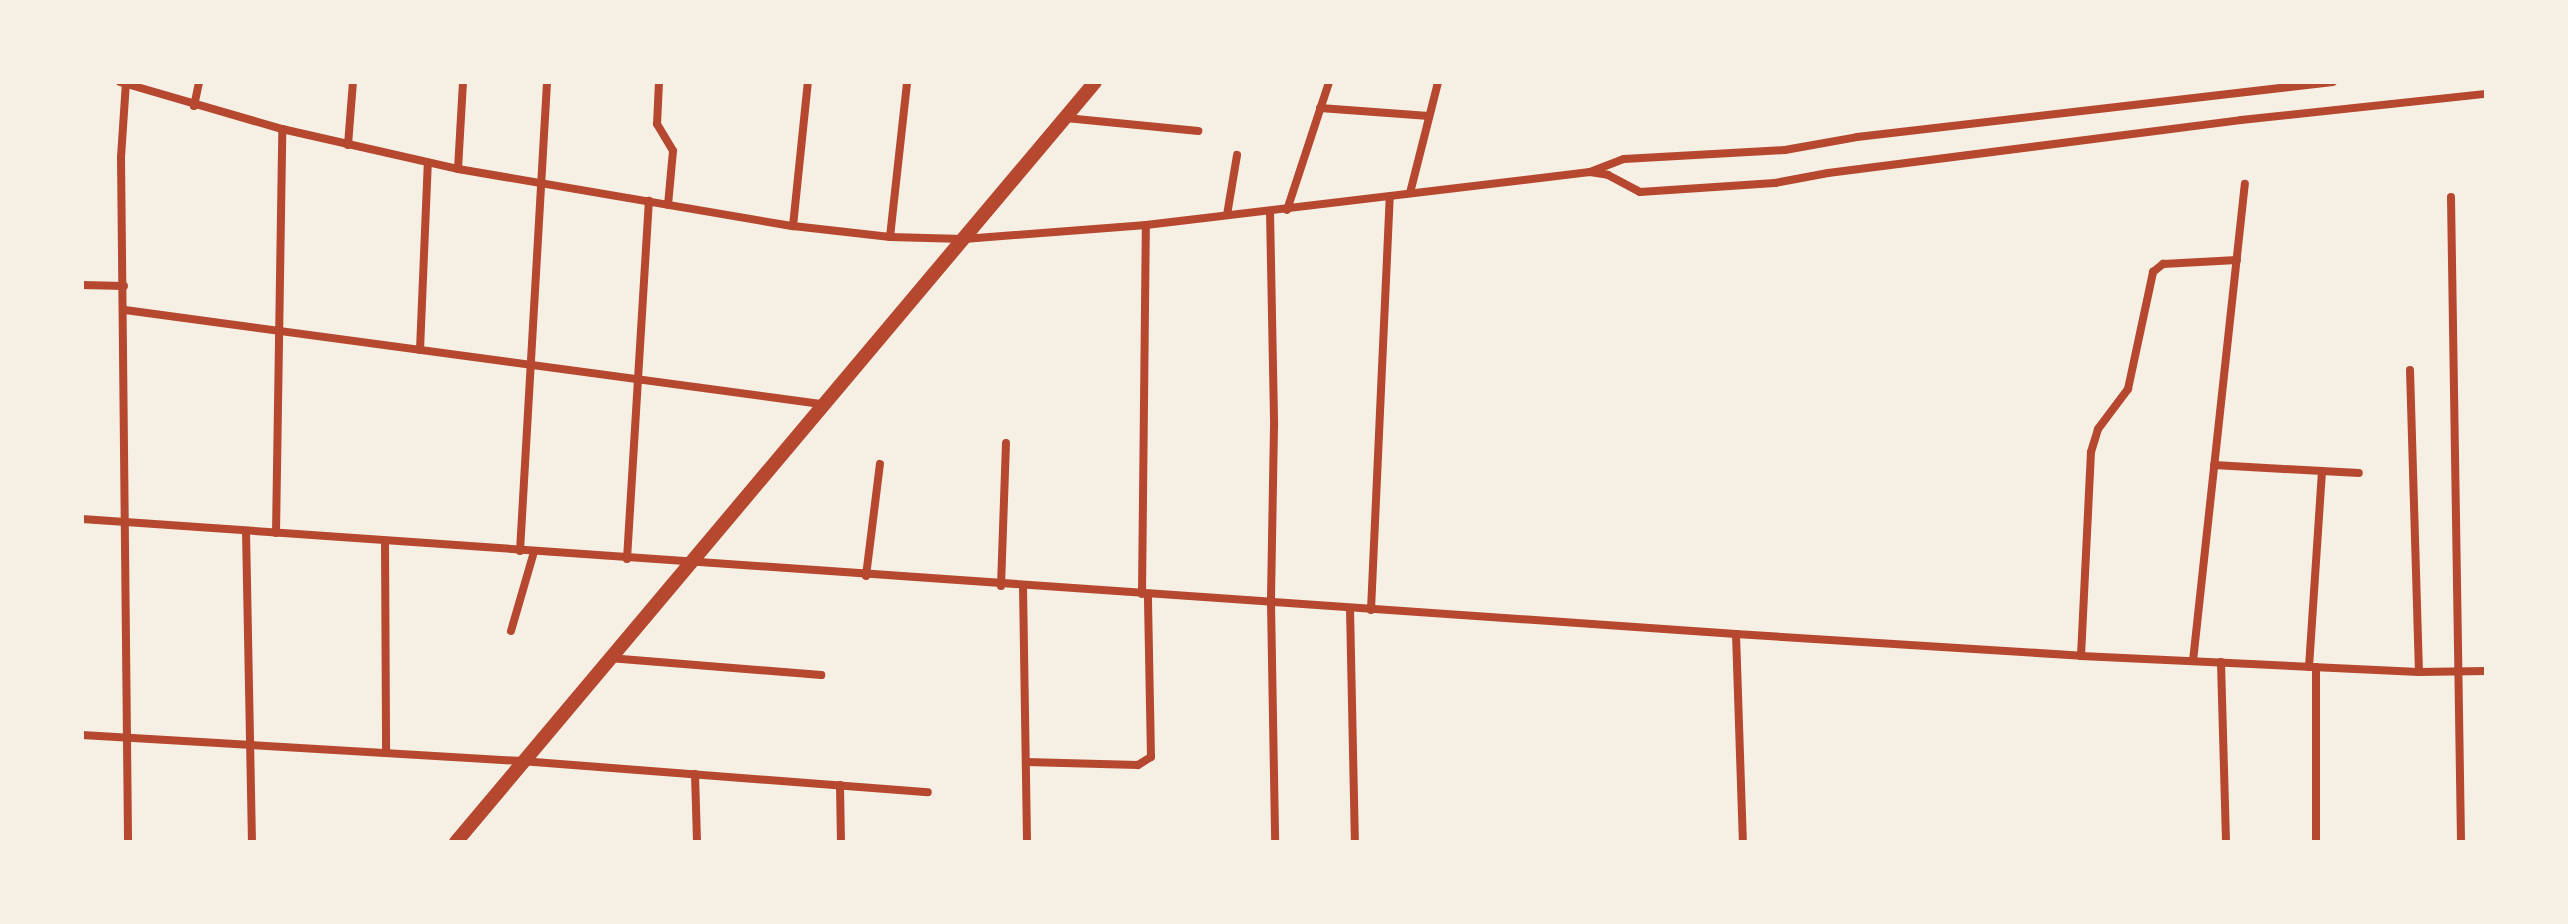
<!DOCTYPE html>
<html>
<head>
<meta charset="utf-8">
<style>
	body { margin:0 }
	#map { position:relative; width:2568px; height:924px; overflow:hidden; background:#f6efe4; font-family:Mulish,sans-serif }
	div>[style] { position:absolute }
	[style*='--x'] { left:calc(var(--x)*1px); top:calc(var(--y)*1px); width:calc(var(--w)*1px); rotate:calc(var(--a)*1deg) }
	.minor>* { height:8px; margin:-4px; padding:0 4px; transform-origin:4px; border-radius:4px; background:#b5482f }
	.primary>* { height:14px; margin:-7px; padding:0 7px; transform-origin:7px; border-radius:7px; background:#b5482f }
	span { translate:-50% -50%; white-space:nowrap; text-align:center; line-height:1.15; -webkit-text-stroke:8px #f6efe4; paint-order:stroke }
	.frame { position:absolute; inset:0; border:84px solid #f6efe4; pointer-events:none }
</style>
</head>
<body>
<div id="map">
	<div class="minor">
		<i style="--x:120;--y:82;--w:169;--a:16.2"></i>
		<i style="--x:282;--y:129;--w:180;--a:12.8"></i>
		<i style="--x:458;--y:169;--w:340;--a:9.7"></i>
		<i style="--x:793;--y:226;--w:98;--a:6.5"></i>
		<i style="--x:890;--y:237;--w:74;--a:1.5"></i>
		<i style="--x:964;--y:239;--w:183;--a:-4.4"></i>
		<i style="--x:1146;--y:225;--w:447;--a:-6.8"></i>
		<i style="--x:1590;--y:172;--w:18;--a:9"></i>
		<i style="--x:1608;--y:175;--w:36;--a:28"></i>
		<i style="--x:1640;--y:192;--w:135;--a:-3.8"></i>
		<i style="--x:1775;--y:183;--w:54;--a:-10.7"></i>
		<i style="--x:1828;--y:173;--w:416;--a:-7.3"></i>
		<i style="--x:2241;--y:120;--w:246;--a:-6.1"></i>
		<i style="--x:126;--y:82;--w:75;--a:93.8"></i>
		<i style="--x:121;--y:157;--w:685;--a:89.41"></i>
		<i style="--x:659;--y:82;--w:42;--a:92.7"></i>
		<i style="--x:657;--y:124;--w:31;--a:59"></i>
		<i style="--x:673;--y:151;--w:54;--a:95.3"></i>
		<i style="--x:194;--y:106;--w:25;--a:-78"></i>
		<i style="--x:1320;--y:108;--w:109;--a:4.2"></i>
		<i style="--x:1066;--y:118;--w:133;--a:5.6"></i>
		<i style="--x:348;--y:145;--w:63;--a:-85.5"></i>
		<i style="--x:458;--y:169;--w:87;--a:-86.7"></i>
		<i style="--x:1590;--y:172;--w:36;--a:-21"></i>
		<i style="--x:1624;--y:159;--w:161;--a:-3.2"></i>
		<i style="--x:1785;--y:150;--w:73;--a:-10.2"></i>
		<i style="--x:1857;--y:137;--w:479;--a:-6.6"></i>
		<i style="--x:1410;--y:193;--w:114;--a:-75.8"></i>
		<i style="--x:2451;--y:197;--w:645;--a:89.11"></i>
		<i style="--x:1287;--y:210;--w:135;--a:-71.8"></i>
		<i style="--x:1270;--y:211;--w:215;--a:88.9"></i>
		<i style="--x:1274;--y:426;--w:177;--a:91"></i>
		<i style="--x:1271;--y:603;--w:239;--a:89"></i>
		<i style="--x:1227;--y:215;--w:61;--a:-80.5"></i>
		<i style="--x:793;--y:226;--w:145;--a:-84.1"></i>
		<i style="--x:890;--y:237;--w:156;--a:-83.7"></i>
		<i style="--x:82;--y:285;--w:42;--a:1.4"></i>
		<i style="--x:125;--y:310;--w:702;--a:7.69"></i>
		<i style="--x:420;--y:350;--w:187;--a:-87.6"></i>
		<i style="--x:2410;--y:370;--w:302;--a:88.3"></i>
		<i style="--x:2214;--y:465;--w:145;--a:3.2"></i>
		<i style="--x:82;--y:519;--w:1658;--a:3.98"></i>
		<i style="--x:1736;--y:634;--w:346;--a:3.6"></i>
		<i style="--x:2081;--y:656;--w:338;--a:2.7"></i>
		<i style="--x:2419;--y:672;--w:67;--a:-0.9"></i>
		<i style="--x:246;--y:531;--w:311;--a:88.9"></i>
		<i style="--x:276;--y:533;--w:404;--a:-89.1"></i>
		<i style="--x:385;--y:542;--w:211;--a:89.7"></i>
		<i style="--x:520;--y:551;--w:470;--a:-86.7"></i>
		<i style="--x:627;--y:559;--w:359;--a:-86.5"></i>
		<i style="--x:866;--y:576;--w:113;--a:-82.9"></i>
		<i style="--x:1001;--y:586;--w:143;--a:-88"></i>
		<i style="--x:1023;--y:586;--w:256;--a:89.1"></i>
		<i style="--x:1142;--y:594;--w:369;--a:-89.4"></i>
		<i style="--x:1350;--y:608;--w:234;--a:88.8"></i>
		<i style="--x:1371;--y:610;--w:414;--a:-87.4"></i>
		<i style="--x:511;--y:631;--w:82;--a:-73.8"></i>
		<i style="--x:1736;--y:634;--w:208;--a:88.1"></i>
		<i style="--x:2081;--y:656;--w:204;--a:-87.2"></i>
		<i style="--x:2091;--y:452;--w:24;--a:-73"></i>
		<i style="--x:2098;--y:429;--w:50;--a:-53.1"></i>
		<i style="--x:2128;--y:389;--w:120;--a:-77.9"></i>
		<i style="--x:2153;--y:272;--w:13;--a:-39"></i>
		<i style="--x:2163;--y:264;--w:74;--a:-3.1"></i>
		<i style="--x:609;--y:658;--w:213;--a:4.6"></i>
		<i style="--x:2193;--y:661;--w:480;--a:-83.8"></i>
		<i style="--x:2221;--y:662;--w:180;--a:88.4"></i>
		<i style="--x:2309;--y:667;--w:196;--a:-86.2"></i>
		<i style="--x:2316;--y:667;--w:175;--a:90"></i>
		<i style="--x:82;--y:735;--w:440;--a:3.4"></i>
		<i style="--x:521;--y:761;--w:408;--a:4.4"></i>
		<i style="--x:1026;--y:762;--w:112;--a:1.5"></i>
		<i style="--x:1138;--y:765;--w:15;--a:-32"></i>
		<i style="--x:1151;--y:757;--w:163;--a:-91.1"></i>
		<i style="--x:695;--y:774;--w:68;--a:88.3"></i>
		<i style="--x:840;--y:785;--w:57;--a:89"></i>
	</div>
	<div class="primary">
		<i style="--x:456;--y:842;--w:993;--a:-49.94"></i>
	</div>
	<div class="frame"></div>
</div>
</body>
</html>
